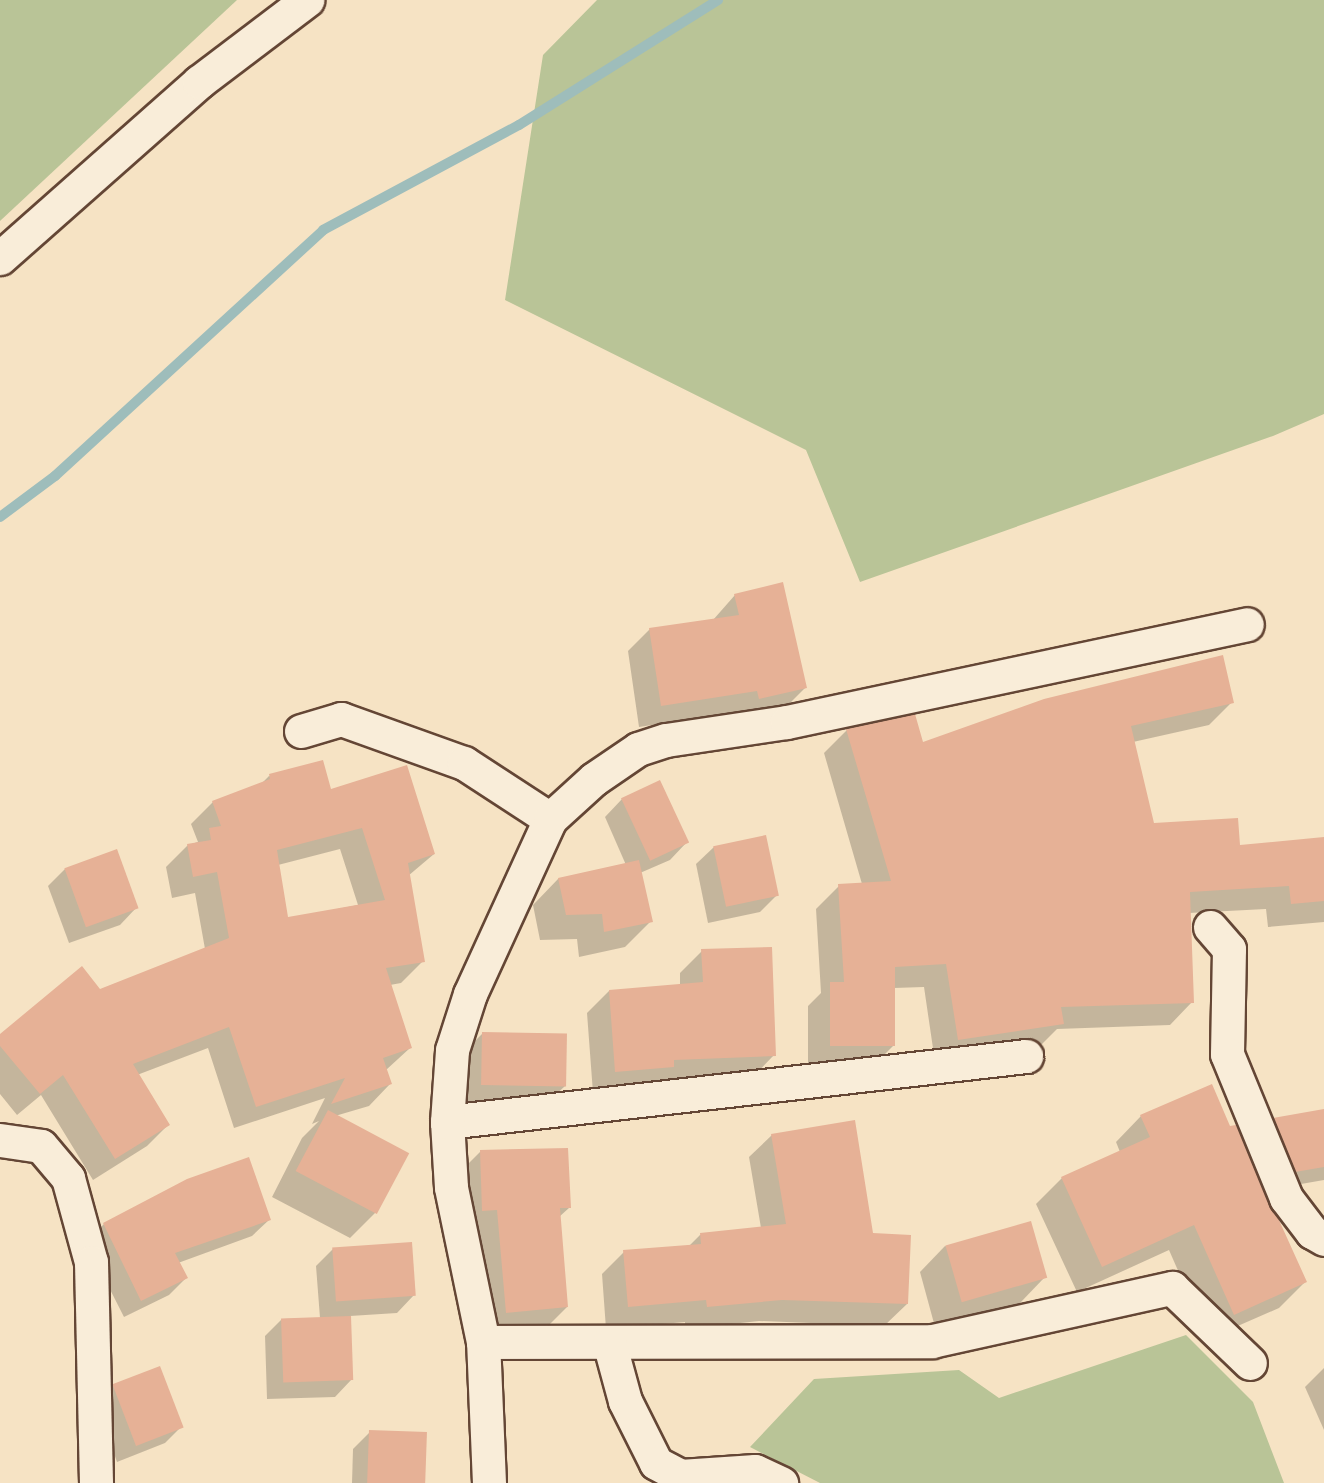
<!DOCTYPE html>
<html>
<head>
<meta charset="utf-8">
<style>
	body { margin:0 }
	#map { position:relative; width:1324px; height:1483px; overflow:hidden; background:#f6e3c4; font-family:"Sorts Mill Goudy",serif }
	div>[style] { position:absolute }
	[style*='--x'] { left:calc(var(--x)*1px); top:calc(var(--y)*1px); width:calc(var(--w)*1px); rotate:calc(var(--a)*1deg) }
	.green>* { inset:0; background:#b9c497 }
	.shadow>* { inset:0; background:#0003 }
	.stream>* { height:10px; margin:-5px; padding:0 5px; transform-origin:5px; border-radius:5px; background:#9ebdbb }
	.building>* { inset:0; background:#e6b196; transform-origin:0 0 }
	.roads { filter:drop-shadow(2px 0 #644635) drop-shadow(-2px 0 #644635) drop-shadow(0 2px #644635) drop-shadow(0 -2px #644635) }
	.minor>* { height:33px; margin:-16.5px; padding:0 16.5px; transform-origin:16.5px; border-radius:16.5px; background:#f9edd9 }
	span { translate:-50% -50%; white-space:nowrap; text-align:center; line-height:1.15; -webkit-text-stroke:4.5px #f9edd9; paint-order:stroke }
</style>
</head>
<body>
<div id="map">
	<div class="green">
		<i style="clip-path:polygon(0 0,237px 0,0 221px)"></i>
		<i style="clip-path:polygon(597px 0,1324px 0,1324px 414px,1273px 436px,860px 582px,806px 450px,505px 300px,543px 55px)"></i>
		<i style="clip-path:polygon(1186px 1335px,1253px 1402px,1284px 1483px,820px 1483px,750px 1447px,814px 1379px,959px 1370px,999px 1398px)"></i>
	</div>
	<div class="shadow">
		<i style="clip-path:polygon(735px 595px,806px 687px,783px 710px,737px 720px,735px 712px,639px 727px,628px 651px,650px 629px,713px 620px)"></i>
		<i style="clip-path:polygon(1232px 702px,1209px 725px,1133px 742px,1153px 825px,1238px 846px,1324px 838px,1324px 922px,1268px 927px,1266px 909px,1189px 913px,1192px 1002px,1170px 1025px,1057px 1029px,1039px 1047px,935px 1062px,924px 987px,894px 988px,894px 1045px,871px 1068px,808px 1068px,808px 1006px,821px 993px,816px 909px,839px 886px,862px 884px,824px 753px,847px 730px,922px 744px)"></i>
		<i style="clip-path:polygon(evenodd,269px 776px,330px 790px,434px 854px,408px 876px,423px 961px,401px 983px,390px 985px,410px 1048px,386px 1070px,390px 1084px,369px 1106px,335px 1116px,376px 1212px,350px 1238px,272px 1197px,302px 1138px,319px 1121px,312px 1124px,325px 1098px,234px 1128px,208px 1048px,137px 1075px,168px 1125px,147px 1146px,93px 1180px,41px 1095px,17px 1115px,0 1094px,0 1036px,99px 990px,205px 949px,195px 893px,172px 898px,166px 867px,188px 845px,198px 842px,191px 824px,213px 802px,262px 783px,269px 776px,340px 849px,358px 905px,287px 919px,278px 865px,340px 849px)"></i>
		<i style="clip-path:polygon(622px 799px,687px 842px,670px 860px,640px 873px,651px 921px,625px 947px,579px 957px,577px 939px,540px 940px,533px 905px,558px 879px,626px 865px,605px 817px)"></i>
		<i style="clip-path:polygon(714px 847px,777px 895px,760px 912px,708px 923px,696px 864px)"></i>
		<i style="clip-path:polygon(65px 869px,137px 907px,120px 925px,69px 943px,48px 886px)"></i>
		<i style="clip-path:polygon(702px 951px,774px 1055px,752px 1078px,593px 1093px,587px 1013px,609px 991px,680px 985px,680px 973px)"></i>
		<i style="clip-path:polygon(482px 1034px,565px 1086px,547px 1103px,465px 1102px,465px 1051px)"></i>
		<i style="clip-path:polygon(1324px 1110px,1324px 1180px,1278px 1188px,1257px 1136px,1274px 1119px)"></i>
		<i style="clip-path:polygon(1141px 1116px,1230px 1128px,1305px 1282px,1279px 1308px,1208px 1339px,1169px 1250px,1077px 1292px,1036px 1204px,1062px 1178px,1120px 1152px,1116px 1142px)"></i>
		<i style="clip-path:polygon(772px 1135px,872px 1235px,907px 1304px,884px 1326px,759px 1321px,685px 1329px,685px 1322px,606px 1329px,602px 1274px,624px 1252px,689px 1246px,700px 1235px,761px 1228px,749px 1157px)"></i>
		<i style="clip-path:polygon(481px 1151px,569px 1208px,559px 1217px,567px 1307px,545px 1329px,485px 1334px,459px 1173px)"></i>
		<i style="clip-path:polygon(188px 1181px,270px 1219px,252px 1236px,178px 1263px,186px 1278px,169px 1295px,124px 1317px,86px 1242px,104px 1224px)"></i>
		<i style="clip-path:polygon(945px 1246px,1045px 1277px,1020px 1303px,935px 1327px,920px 1272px)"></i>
		<i style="clip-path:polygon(333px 1249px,414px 1295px,397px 1313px,350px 1316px,352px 1379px,335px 1397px,267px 1399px,265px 1336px,282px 1319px,320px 1318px,316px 1266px)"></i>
		<i style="clip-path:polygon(159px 1368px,182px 1426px,165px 1443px,117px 1462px,96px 1403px,113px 1386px)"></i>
		<i style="clip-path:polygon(1324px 1368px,1324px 1430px,1305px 1387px)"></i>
		<i style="clip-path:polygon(370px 1432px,425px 1483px,352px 1483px,353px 1449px)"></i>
	</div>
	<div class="stream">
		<i style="--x:0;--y:517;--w:69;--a:-36.7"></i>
		<i style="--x:55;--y:476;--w:364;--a:-42.5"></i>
		<i style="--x:323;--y:230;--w:222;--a:-28.2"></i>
		<i style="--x:519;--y:125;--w:235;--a:-32.1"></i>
	</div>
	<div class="building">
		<i style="clip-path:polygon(783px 582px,807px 688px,759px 699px,757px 691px,661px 706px,649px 628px,739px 615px,734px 594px)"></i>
		<i style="clip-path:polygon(1223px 655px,1234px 703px,1131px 726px,1154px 823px,1238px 818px,1240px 845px,1324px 837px,1324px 901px,1291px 904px,1289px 886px,1190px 892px,1194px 1003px,1061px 1007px,1064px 1024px,958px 1040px,946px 964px,895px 967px,895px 1046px,830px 1046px,830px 982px,844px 982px,838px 884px,891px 881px,846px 729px,915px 714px,923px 742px,1044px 699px)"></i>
		<i style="clip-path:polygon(evenodd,323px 760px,331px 789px,407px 765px,435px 854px,408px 863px,425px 962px,386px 968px,412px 1048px,383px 1058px,392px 1084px,331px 1104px,345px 1078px,256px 1107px,229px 1027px,133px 1064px,170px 1125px,115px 1159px,63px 1075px,40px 1094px,0 1046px,0 1034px,82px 966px,100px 989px,229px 938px,217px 872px,193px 877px,187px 844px,211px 840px,209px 828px,221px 826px,212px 801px,270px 779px,269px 774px,323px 760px,362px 828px,385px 900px,288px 917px,277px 850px,362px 828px)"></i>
		<i style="left:660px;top:780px;width:69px;height:43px;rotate:65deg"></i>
		<i style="left:766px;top:835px;width:62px;height:54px;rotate:78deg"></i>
		<i style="left:117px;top:849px;width:63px;height:56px;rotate:70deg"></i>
		<i style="clip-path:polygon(639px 860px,653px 922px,604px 932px,602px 914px,566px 915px,558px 878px)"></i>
		<i style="clip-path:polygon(772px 947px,776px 1056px,674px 1060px,674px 1067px,615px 1072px,609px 990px,703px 982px,701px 949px)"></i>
		<i style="left:482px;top:1032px;width:85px;height:53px;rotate:1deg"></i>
		<i style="clip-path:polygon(1212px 1084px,1230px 1126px,1236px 1125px,1307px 1282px,1234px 1315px,1194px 1225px,1102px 1267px,1061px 1177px,1150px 1137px,1140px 1115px)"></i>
		<i style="clip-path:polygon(1324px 1109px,1324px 1167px,1295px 1172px,1273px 1118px)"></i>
		<i style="left:328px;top:1110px;width:92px;height:69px;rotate:28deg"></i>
		<i style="clip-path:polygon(855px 1120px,873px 1233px,911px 1235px,908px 1304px,782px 1300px,707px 1307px,706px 1300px,628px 1307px,623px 1250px,701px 1244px,700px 1233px,786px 1224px,771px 1134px)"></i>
		<i style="clip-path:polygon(568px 1148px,571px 1208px,560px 1208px,568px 1307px,506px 1313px,497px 1210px,482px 1211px,480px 1150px)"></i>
		<i style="clip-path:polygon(249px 1157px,271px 1220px,175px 1253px,188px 1278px,141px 1301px,103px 1223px,187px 1179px)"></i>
		<i style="left:1031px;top:1221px;width:59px;height:89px;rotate:74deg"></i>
		<i style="left:412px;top:1242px;width:54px;height:80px;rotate:86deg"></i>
		<i style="left:351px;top:1316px;width:64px;height:70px;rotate:88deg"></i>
		<i style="left:160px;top:1366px;width:66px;height:51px;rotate:69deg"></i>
		<i style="left:369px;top:1430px;width:58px;height:53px;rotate:2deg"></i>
	</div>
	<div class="roads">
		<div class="minor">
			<i style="--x:0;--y:258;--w:266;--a:-41.5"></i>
			<i style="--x:199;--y:82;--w:136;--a:-37.2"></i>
			<i style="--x:301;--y:731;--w:42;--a:-16.7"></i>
			<i style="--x:341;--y:719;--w:131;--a:19.7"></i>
			<i style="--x:464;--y:763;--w:103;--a:33.1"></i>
			<i style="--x:1210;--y:927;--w:29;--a:49"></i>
			<i style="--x:1229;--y:949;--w:105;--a:91.1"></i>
			<i style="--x:1227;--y:1054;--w:156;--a:67.7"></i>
			<i style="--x:1286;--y:1198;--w:43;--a:52.6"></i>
			<i style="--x:1312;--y:1232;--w:14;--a:30"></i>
			<i style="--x:447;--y:1122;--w:583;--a:-6.5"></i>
			<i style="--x:0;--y:1140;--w:41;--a:8.3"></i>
			<i style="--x:41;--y:1146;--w:42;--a:49.8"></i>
			<i style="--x:68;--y:1178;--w:87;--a:74.7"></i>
			<i style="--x:91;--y:1262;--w:221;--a:88.7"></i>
			<i style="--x:483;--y:1342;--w:449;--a:-0.1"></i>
			<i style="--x:932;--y:1341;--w:246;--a:-12.5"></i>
			<i style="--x:1172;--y:1288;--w:108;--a:43.9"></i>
			<i style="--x:609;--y:1342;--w:61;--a:74.8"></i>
			<i style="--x:625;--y:1401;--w:69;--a:63.4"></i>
			<i style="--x:656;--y:1463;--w:27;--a:28"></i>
			<i style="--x:680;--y:1476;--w:75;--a:-3.8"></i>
			<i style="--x:755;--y:1471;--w:29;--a:25"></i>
			<i style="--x:489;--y:1483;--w:141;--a:-92.4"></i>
			<i style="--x:483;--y:1342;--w:158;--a:-101.7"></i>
			<i style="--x:451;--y:1187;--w:65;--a:-93.5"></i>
			<i style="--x:447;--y:1122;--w:72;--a:-86"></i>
			<i style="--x:452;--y:1050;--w:59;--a:-72.2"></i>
			<i style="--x:470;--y:994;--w:192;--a:-65.4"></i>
			<i style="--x:550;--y:819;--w:59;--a:-42.3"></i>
			<i style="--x:594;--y:779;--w:53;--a:-34.3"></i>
			<i style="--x:638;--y:749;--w:29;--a:-18"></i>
			<i style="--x:666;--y:740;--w:122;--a:-8.5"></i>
			<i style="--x:787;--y:722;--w:470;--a:-12"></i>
		</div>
	</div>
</div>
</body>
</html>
